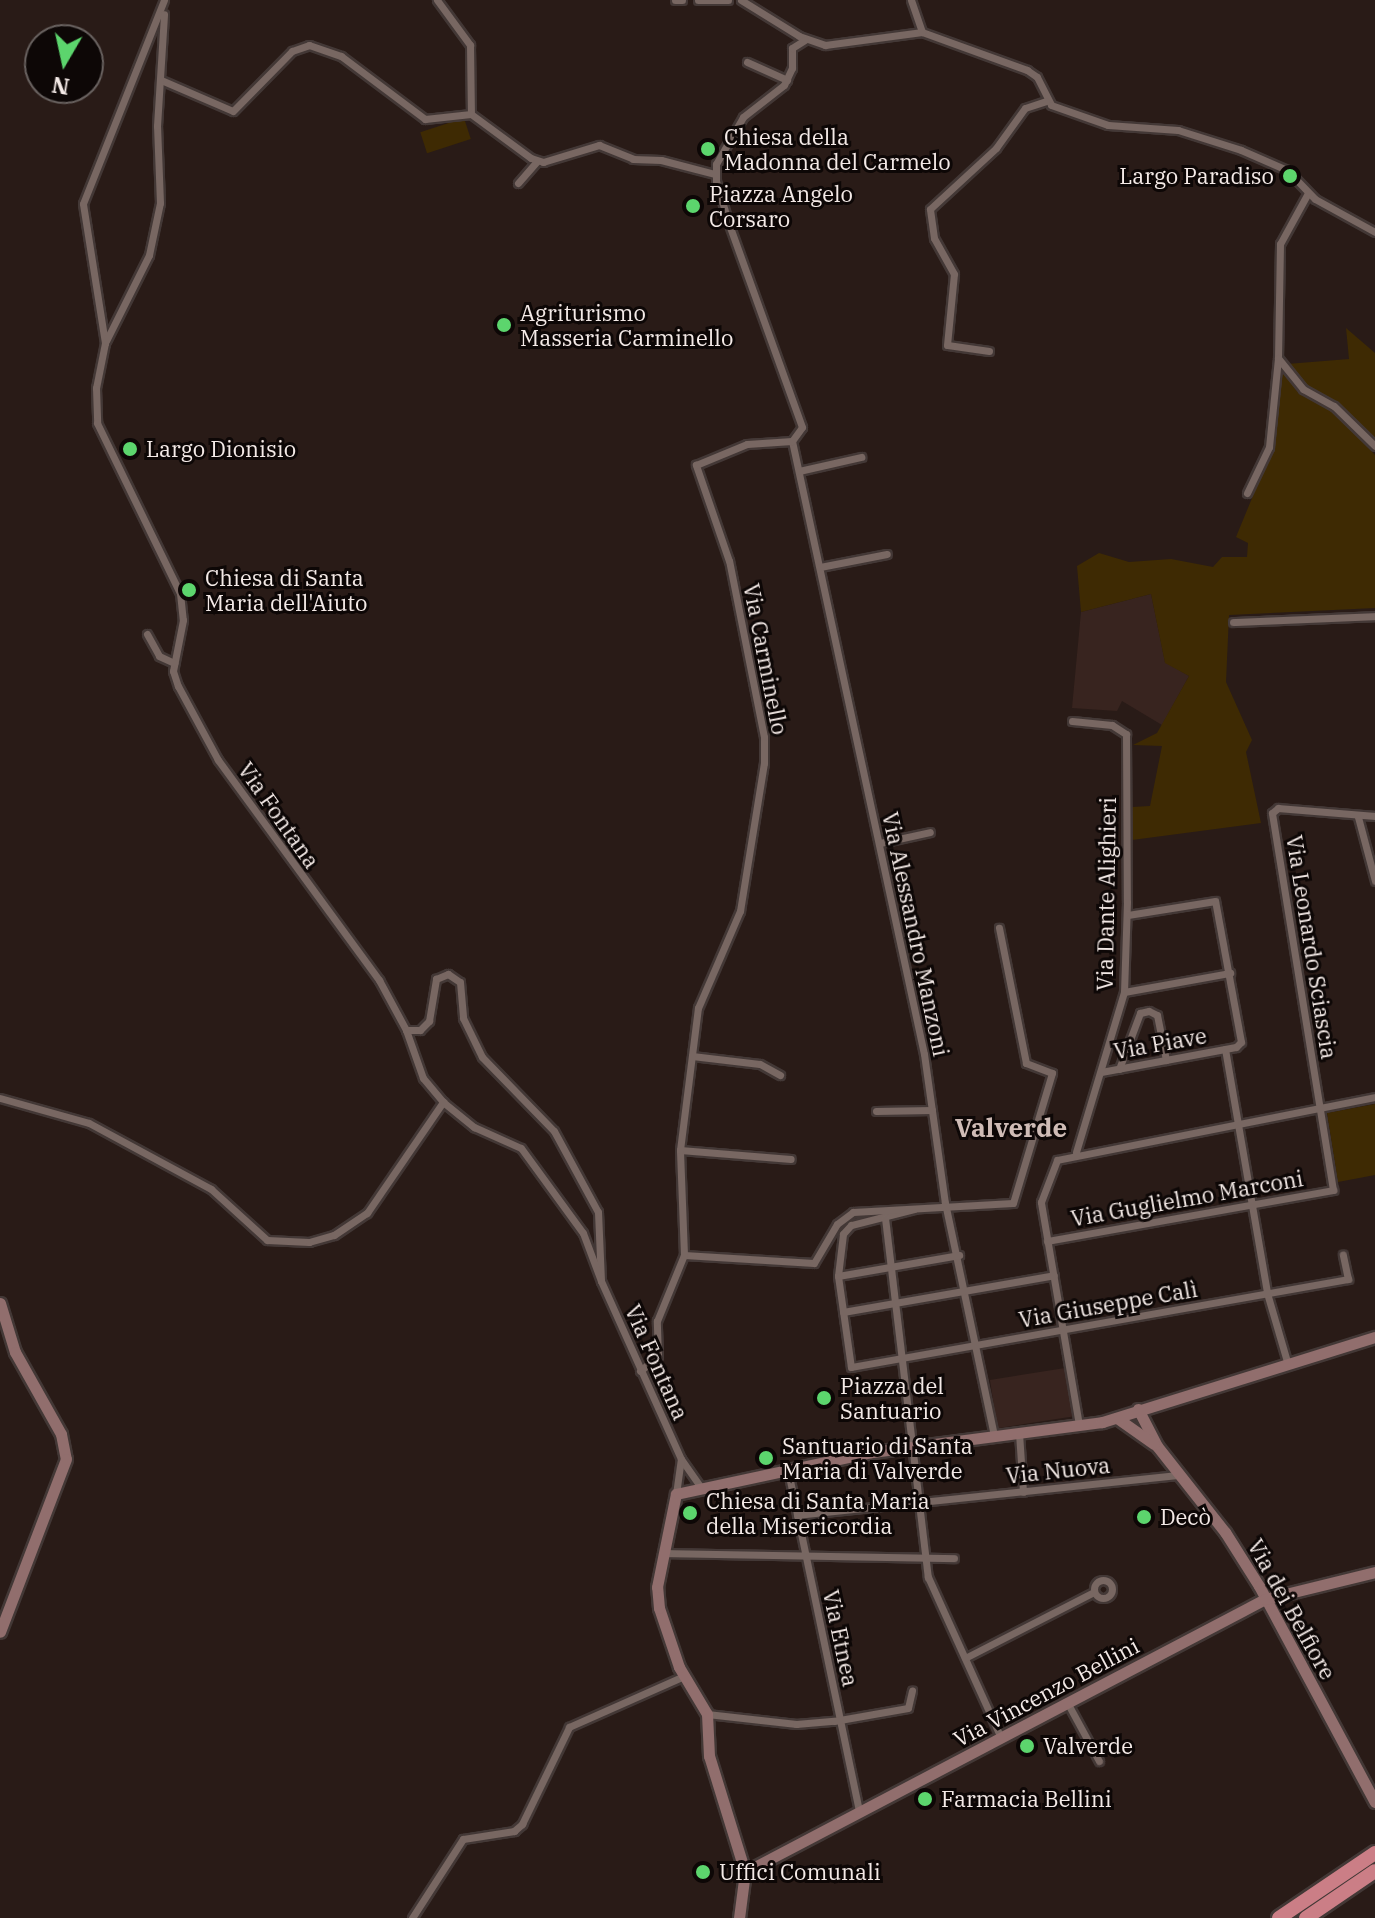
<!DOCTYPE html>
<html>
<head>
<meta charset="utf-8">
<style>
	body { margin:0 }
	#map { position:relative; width:1375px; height:1918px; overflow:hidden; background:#291b17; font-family:"IBM Plex Serif",serif }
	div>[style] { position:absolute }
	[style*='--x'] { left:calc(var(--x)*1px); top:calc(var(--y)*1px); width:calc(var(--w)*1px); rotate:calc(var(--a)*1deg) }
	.built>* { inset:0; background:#38241f; transform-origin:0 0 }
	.green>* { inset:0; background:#3e2a03; transform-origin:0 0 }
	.roads { filter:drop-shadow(2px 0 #433836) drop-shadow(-2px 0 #433836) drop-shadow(0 2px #433836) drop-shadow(0 -2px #433836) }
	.street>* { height:7px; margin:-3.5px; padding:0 3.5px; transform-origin:3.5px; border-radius:3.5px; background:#786762 }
	.street>.ring { margin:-3.5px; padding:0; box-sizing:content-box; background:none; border:7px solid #786762; border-radius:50% }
	.secondary>* { height:11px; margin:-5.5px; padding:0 5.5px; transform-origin:5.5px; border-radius:5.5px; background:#916e6d }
	.highway>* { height:14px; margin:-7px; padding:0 7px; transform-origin:7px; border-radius:7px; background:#cb7e86 }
	.dots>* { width:22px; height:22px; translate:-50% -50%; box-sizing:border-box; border:4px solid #0d0706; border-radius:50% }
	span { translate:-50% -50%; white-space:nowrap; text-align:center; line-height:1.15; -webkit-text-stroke:6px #0d0706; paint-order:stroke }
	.poi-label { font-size:22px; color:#f4eae7 }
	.left { translate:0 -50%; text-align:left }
	.right { translate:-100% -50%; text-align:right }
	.street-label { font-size:22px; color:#f4eae7 }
	.quarter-label { font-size:26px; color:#cfbcb6; font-weight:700 }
	.north { position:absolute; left:24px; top:24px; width:80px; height:80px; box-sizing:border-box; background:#0d0706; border:2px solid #696260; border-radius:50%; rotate:189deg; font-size:22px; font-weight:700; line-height:32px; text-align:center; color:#f4eae7 }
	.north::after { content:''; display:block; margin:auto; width:28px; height:36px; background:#5cd56d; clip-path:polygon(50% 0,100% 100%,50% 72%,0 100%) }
</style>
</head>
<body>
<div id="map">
	<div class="built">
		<i style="clip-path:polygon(1151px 594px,1165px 662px,1189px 676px,1162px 725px,1122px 701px,1117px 711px,1072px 708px,1081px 612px)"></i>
		<i style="left:1065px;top:1368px;width:49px;height:76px;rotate:81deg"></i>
	</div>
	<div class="green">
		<i style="left:464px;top:118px;width:22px;height:46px;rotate:72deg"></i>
		<i style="clip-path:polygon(1346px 328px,1375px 353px,1375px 440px,1337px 403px,1305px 386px,1287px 364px,1349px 359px)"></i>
		<i style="clip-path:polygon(1282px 369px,1299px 394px,1333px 410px,1375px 455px,1375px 608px,1229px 615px,1226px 682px,1252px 740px,1246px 752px,1261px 823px,1132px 840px,1132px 807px,1150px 806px,1162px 746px,1133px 745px,1157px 733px,1189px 676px,1165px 663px,1151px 594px,1081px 612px,1077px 566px,1099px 553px,1129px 562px,1171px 559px,1213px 567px,1222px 557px,1247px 557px,1248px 543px,1236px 537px,1271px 452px)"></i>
		<i style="clip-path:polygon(1375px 1104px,1375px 1175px,1338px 1182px,1327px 1113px)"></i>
	</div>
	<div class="roads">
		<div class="street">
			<i style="--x:164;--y:0;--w:219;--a:111.7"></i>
			<i style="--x:83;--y:204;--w:141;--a:81"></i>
			<i style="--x:105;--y:343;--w:46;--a:101.3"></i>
			<i style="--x:96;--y:388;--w:35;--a:88"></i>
			<i style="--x:97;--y:423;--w:189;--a:64"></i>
			<i style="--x:180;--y:593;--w:27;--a:84"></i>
			<i style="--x:183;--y:620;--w:52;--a:101.1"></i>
			<i style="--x:173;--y:671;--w:16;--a:72"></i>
			<i style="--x:178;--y:686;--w:84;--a:61.6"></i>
			<i style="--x:218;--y:760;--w:273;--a:53.8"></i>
			<i style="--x:379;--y:980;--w:57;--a:61.6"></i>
			<i style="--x:406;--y:1030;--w:14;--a:0"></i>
			<i style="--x:420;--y:1030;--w:13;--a:-45"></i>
			<i style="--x:429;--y:1021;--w:43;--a:-80.5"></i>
			<i style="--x:436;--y:979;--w:13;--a:-23"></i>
			<i style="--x:448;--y:974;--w:14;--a:34"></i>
			<i style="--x:460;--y:982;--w:36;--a:85"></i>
			<i style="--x:463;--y:1018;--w:43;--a:64"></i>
			<i style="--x:482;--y:1057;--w:103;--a:45.8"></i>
			<i style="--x:554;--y:1131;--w:92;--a:61.5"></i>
			<i style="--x:598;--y:1212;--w:69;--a:87.5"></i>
			<i style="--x:601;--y:1281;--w:195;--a:65.8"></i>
			<i style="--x:681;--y:1459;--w:37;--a:55"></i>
			<i style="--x:437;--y:0;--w:56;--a:53.7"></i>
			<i style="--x:470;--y:45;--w:69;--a:89.2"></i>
			<i style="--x:471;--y:114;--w:74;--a:36.3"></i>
			<i style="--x:531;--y:158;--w:13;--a:18"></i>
			<i style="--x:543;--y:162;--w:59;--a:-16.9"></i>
			<i style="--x:599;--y:145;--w:37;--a:22"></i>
			<i style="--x:633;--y:159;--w:28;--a:2"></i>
			<i style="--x:661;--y:160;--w:56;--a:14.5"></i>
			<i style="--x:675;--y:0;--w:7;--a:0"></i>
			<i style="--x:698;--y:0;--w:30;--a:0"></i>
			<i style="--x:741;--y:0;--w:68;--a:31.8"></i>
			<i style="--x:799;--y:36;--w:28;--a:19"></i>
			<i style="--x:825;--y:45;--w:98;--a:-7.6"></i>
			<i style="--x:922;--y:32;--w:112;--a:19.9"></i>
			<i style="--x:1027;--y:70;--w:12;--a:35"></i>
			<i style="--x:1037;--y:77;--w:31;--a:63"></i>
			<i style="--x:1051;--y:105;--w:60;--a:19.3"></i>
			<i style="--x:1108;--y:125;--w:70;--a:4.1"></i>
			<i style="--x:1178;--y:130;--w:66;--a:17.6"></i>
			<i style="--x:1241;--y:150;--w:50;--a:23.5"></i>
			<i style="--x:1287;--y:170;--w:40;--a:46"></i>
			<i style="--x:1315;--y:199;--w:68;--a:28.8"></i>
			<i style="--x:911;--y:0;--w:34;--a:71"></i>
			<i style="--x:747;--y:62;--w:44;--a:24.2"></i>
			<i style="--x:161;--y:80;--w:78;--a:23.3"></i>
			<i style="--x:233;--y:111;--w:84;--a:-45.5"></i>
			<i style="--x:292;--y:51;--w:18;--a:-19"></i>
			<i style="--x:309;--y:45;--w:34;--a:19"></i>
			<i style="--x:341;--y:56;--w:105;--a:36.9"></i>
			<i style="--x:425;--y:119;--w:46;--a:-6.2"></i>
			<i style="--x:518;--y:183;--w:29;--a:-49"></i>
			<i style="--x:1308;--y:193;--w:58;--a:118.8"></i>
			<i style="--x:1280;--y:244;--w:114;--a:91"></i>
			<i style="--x:1278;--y:358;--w:40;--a:51"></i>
			<i style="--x:1303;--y:389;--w:35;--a:29"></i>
			<i style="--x:1334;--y:406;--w:57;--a:44.3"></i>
			<i style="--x:106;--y:341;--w:96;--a:-63.4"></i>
			<i style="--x:149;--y:255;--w:53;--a:-78.1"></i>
			<i style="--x:160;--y:203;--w:77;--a:-92.2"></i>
			<i style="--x:157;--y:126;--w:112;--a:-86.4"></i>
			<i style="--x:989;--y:351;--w:42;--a:-171.9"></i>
			<i style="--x:947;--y:345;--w:71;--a:-84.4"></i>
			<i style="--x:954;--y:274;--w:41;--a:-119.1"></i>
			<i style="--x:934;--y:238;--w:29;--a:-98"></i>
			<i style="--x:930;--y:209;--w:90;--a:-42.7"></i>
			<i style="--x:996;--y:148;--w:49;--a:-54.1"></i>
			<i style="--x:1025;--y:108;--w:22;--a:-18"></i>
			<i style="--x:792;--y:441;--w:627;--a:77.85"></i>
			<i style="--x:924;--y:1054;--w:150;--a:82"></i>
			<i style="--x:945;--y:1203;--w:238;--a:78.1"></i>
			<i style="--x:799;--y:471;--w:64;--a:-12.7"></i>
			<i style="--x:1247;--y:493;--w:51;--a:-64.4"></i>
			<i style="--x:1269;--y:447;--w:89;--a:-84.2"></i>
			<i style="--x:820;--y:567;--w:68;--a:-11"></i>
			<i style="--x:1233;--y:622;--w:142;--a:-2.4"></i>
			<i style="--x:147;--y:634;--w:25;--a:61"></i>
			<i style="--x:159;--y:656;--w:17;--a:25"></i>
			<i style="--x:1072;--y:721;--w:40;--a:5.7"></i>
			<i style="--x:1112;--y:725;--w:17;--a:33"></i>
			<i style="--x:1126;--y:734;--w:168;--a:89.7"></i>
			<i style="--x:1127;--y:902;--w:90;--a:91.9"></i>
			<i style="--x:1124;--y:992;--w:167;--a:106.7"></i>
			<i style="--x:1358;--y:817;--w:66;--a:75.1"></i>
			<i style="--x:880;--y:843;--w:51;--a:-12.4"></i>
			<i style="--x:1124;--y:992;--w:108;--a:-10.2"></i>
			<i style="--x:406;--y:1030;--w:51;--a:70.5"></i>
			<i style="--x:423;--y:1078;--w:31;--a:50"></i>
			<i style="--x:443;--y:1102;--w:40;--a:39"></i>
			<i style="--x:474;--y:1127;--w:51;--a:24.1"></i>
			<i style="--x:521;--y:1148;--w:105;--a:53.9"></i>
			<i style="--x:583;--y:1233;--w:51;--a:69.4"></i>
			<i style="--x:1225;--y:1049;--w:248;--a:80.2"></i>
			<i style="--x:1267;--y:1293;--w:75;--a:73.7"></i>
			<i style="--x:692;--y:1056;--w:68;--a:6.7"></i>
			<i style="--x:760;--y:1064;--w:23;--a:29"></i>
			<i style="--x:1119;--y:1069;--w:60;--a:-69.4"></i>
			<i style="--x:1140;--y:1013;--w:9;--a:-13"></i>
			<i style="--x:1149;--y:1011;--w:9;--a:27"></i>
			<i style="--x:1157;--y:1015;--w:46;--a:78.7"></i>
			<i style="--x:1101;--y:1072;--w:137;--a:-10.5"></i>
			<i style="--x:1236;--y:1047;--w:7;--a:-45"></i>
			<i style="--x:1241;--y:1042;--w:143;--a:-100.4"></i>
			<i style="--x:1215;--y:901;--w:88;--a:170.9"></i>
			<i style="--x:0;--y:1098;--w:92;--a:15.7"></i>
			<i style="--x:89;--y:1123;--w:139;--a:28.4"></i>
			<i style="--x:211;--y:1189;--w:76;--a:42.3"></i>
			<i style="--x:267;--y:1240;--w:42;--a:2.7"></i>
			<i style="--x:309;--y:1242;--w:26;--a:-16"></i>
			<i style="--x:334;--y:1235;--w:40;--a:-34"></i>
			<i style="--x:367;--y:1213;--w:135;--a:-55.6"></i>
			<i style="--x:876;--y:1111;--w:56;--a:-1"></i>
			<i style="--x:680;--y:1150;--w:111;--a:4.6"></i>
			<i style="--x:914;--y:1209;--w:65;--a:165.7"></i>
			<i style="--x:851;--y:1225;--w:12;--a:132"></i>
			<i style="--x:843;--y:1234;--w:42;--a:96.8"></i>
			<i style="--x:838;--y:1276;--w:92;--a:81.9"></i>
			<i style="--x:851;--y:1367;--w:505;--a:-10.04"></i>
			<i style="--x:1348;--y:1279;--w:25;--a:-102"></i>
			<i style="--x:885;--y:1218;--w:362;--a:83.2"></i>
			<i style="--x:928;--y:1577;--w:177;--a:65.6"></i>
			<i style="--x:1047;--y:1241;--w:291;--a:-10.1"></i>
			<i style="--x:1333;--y:1190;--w:382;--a:-99.2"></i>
			<i style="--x:1272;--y:813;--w:8;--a:-40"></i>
			<i style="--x:1278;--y:808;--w:97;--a:4.7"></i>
			<i style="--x:684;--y:1255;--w:130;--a:3.5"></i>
			<i style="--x:814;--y:1263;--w:45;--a:-59.5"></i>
			<i style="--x:837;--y:1224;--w:20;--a:-37"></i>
			<i style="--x:853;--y:1212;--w:160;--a:-3.2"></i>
			<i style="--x:1013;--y:1203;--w:136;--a:-73.3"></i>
			<i style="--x:1052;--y:1073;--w:28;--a:-159"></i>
			<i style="--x:1026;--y:1063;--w:138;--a:-101.3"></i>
			<i style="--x:838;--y:1276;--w:123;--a:-9.8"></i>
			<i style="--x:843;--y:1312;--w:214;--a:-9.9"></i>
			<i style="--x:640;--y:1371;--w:23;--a:-40"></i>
			<i style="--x:658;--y:1356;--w:35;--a:-92"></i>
			<i style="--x:657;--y:1321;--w:71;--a:-67.8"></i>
			<i style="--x:684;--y:1255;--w:105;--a:-92.2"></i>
			<i style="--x:680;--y:1150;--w:143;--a:-82.8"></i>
			<i style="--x:698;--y:1008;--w:106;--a:-66.6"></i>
			<i style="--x:740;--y:911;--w:150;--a:-80.8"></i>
			<i style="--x:764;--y:763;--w:26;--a:-90"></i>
			<i style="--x:764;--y:737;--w:179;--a:-101.2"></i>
			<i style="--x:729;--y:561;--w:102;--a:-109"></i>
			<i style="--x:696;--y:465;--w:55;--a:-22.4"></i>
			<i style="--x:747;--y:444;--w:45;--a:-3.8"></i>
			<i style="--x:792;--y:441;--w:17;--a:-54"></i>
			<i style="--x:802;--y:427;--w:219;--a:-109.8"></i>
			<i style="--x:728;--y:221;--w:42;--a:-106.7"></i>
			<i style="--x:716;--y:181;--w:17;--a:-90"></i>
			<i style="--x:716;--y:164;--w:54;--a:-60.1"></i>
			<i style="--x:743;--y:117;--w:52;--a:-38"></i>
			<i style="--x:784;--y:85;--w:19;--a:-65"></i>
			<i style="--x:792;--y:68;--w:20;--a:-90"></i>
			<i style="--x:792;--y:48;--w:15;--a:-32"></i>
			<i style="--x:1079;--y:1425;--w:226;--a:-99.7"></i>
			<i style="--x:1041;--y:1202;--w:45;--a:-69.1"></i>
			<i style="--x:1057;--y:1160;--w:324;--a:-11.2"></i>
			<i style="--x:1019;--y:1433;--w:59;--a:86.1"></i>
			<i style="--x:788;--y:1471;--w:348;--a:78.2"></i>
			<i style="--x:676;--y:1494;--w:35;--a:-82"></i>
			<i style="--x:797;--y:1515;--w:384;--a:-6"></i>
			<i style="--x:663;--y:1553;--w:291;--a:1"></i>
			<i class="ring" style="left:1094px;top:1580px;width:11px;height:11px"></i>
			<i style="--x:965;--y:1658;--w:145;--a:-27.1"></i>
			<i style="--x:1068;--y:1704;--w:65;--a:61.5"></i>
			<i style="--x:707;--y:1714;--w:90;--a:6.4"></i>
			<i style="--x:796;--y:1724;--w:38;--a:-5"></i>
			<i style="--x:834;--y:1721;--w:75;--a:-10"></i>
			<i style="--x:908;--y:1708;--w:18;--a:-77"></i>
			<i style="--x:412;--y:1918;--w:94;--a:-57.2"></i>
			<i style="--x:463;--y:1839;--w:52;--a:-8.9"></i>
			<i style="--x:514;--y:1831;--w:11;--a:-41"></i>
			<i style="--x:522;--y:1824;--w:108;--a:-64.1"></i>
			<i style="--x:569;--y:1727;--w:126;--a:-23.9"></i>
		</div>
		<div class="secondary">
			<i style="--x:0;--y:1303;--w:51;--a:73"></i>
			<i style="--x:15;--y:1352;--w:94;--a:60.7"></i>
			<i style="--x:61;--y:1434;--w:25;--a:79"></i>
			<i style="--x:66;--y:1459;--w:185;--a:110.9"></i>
			<i style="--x:1138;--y:1409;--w:42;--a:62.8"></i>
			<i style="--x:1157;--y:1446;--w:110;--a:51.7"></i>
			<i style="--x:1225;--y:1532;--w:64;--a:57.8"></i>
			<i style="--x:1259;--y:1586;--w:245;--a:61.8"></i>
			<i style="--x:1117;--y:1418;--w:45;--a:35.1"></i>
			<i style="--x:745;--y:1872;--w:587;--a:-27.7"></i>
			<i style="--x:1265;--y:1599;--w:113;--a:-13.8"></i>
			<i style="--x:739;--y:1918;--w:46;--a:-82.6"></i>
			<i style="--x:745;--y:1872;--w:121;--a:-107.2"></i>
			<i style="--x:709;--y:1756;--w:42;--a:-92.7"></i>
			<i style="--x:707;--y:1714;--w:55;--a:-120.8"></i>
			<i style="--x:679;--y:1667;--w:62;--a:-108.7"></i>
			<i style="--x:659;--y:1608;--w:21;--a:-95"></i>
			<i style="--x:657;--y:1587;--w:95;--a:-78.5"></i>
			<i style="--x:676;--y:1494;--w:200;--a:-12.1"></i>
			<i style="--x:872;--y:1452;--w:232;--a:-7.4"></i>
			<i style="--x:1102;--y:1422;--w:286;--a:-17.3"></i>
		</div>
		<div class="highway">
			<i style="--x:1279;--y:1918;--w:116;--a:-34.1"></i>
			<i style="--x:1306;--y:1918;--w:83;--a:-34.3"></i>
		</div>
	</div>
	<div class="dots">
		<i style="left:708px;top:149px;background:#5cd56d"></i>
		<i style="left:1290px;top:176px;background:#5cd56d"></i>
		<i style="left:693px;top:206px;background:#5cd56d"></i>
		<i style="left:504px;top:325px;background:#5cd56d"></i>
		<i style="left:130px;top:449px;background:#5cd56d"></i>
		<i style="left:189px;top:590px;background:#5cd56d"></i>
		<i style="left:824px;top:1398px;background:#5cd56d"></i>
		<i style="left:766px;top:1458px;background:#5cd56d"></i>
		<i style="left:690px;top:1513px;background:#5cd56d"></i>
		<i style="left:1144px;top:1517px;background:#5cd56d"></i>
		<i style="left:1027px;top:1746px;background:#5cd56d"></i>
		<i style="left:925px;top:1799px;background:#5cd56d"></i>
		<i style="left:703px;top:1872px;background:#5cd56d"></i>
	</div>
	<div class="poi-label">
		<span class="left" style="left:724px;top:149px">Chiesa della<br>Madonna del Carmelo</span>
		<span class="right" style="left:1274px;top:176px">Largo Paradiso</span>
		<span class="left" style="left:709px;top:206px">Piazza Angelo<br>Corsaro</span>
		<span class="left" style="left:520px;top:325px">Agriturismo<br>Masseria Carminello</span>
		<span class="left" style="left:146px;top:449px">Largo Dionisio</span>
		<span class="left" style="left:205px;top:590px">Chiesa di Santa<br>Maria dell'Aiuto</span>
		<span class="left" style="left:840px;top:1398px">Piazza del<br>Santuario</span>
		<span class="left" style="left:782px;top:1458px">Santuario di Santa<br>Maria di Valverde</span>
		<span class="left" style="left:706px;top:1513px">Chiesa di Santa Maria<br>della Misericordia</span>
		<span class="left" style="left:1160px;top:1517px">Decò</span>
		<span class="left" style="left:1043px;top:1746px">Valverde</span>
		<span class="left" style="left:941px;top:1799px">Farmacia Bellini</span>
		<span class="left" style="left:719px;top:1872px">Uffici Comunali</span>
	</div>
	<div class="street-label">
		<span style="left:766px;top:659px;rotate:79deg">Via Carminello</span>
		<span style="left:279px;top:815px;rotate:55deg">Via Fontana</span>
		<span style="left:1106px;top:894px;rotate:-89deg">Via Dante Alighieri</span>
		<span style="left:916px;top:934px;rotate:78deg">Via Alessandro Manzoni</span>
		<span style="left:1312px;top:947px;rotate:81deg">Via Leonardo Sciascia</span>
		<span style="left:1160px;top:1043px;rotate:-10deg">Via Piave</span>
		<span style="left:1187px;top:1198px;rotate:-10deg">Via Guglielmo Marconi</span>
		<span style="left:1108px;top:1304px;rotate:-10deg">Via Giuseppe Calì</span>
		<span style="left:657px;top:1362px;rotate:66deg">Via Fontana</span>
		<span style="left:1058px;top:1470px;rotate:-6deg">Via Nuova</span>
		<span style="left:1292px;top:1609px;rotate:61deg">Via dei Belfiore</span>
		<span style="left:841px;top:1638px;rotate:78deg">Via Etnea</span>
		<span style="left:1046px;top:1692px;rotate:-28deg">Via Vincenzo Bellini</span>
	</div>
	<div class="quarter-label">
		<span style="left:1011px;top:1128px">Valverde</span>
	</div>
	<div class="north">N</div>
</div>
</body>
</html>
